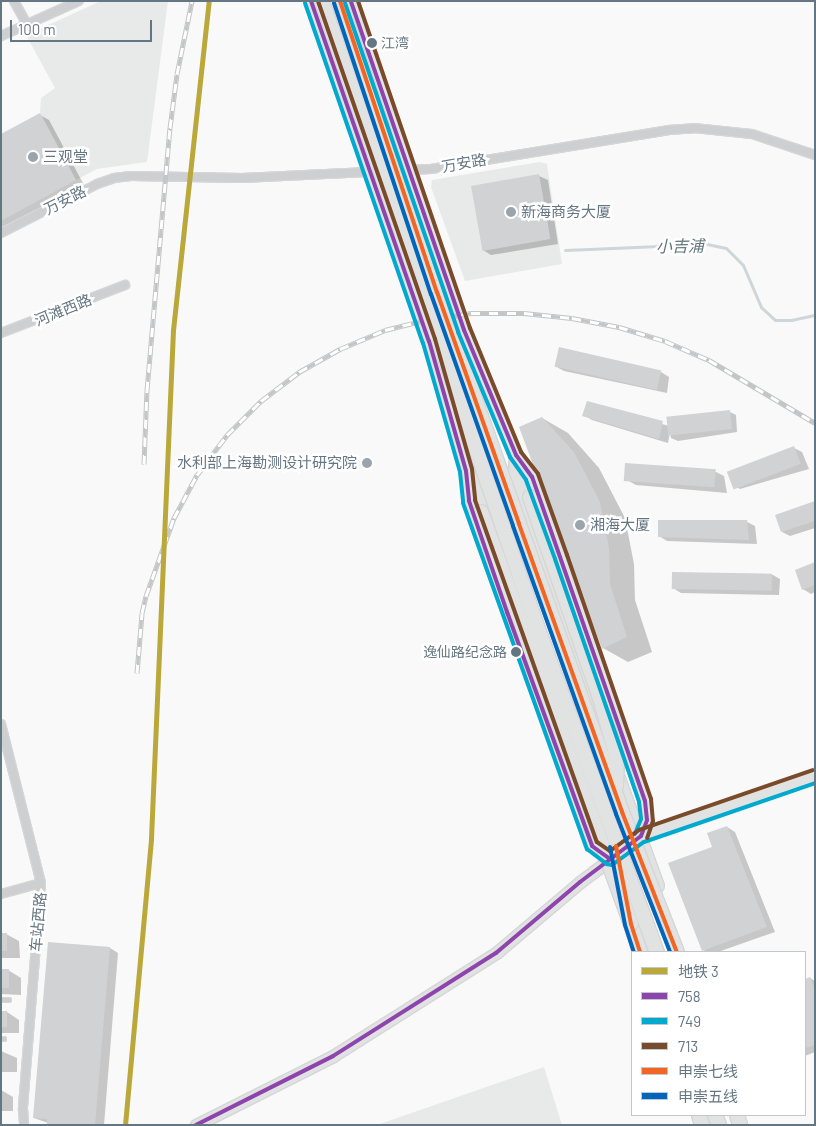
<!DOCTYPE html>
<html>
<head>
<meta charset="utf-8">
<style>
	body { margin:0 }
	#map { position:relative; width:816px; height:1126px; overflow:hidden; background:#f9f9f9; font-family:Barlow,"Noto Sans SC",sans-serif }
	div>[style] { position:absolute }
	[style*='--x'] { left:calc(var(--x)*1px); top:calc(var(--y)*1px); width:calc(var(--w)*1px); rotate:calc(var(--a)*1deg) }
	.built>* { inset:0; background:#e8e9e9 }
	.shadow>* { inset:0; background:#0003 }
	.stream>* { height:3px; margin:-1.5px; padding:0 1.5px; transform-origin:1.5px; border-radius:1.5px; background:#ced6d9 }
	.building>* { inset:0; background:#d0d2d3; transform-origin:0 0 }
	.roads { filter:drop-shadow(1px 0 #d5d6d7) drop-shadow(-1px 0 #d5d6d7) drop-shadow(0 1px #d5d6d7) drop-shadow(0 -1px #d5d6d7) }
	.lane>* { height:4px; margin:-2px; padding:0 2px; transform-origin:2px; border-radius:2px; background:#cecfd0 }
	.street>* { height:8px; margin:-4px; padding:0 4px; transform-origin:4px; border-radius:4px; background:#cecfd0 }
	.secondary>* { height:11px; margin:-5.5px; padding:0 5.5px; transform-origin:5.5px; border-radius:5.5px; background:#e1e2e2 }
	.primary>* { height:12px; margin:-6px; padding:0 6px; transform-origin:6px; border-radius:6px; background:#e1e2e2 }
	.highway>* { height:14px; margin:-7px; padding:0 7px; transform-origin:7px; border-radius:7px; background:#e1e2e2 }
	.rail>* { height:5px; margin-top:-2.5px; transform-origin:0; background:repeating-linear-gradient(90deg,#fff 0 9px,#c3c5c6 0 18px); box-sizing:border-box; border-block:1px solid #c3c5c6 }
	.bridges { filter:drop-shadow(1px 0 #d5d6d6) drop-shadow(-1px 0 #d5d6d6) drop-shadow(0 1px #d5d6d6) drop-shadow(0 -1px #d5d6d6) }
	.highway-bridge>* { height:14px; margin:-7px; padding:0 7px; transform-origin:7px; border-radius:7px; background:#e1e2e2 }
	.bus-1>* { height:4px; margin:-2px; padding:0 2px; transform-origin:2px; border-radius:2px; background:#8e44ad }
	.bus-2>* { height:4px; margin:-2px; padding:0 2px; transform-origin:2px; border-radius:2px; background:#00a9ce }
	.bus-3>* { height:4px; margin:-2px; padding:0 2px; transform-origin:2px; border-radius:2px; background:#7a4b2a }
	.bus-4>* { height:4px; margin:-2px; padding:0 2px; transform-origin:2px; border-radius:2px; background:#f26522 }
	.bus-5>* { height:4px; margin:-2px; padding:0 2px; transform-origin:2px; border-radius:2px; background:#0065bd }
	.metro-1>* { height:5px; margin:-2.5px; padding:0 2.5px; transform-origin:2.5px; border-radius:2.5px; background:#baa83b }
	.dots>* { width:14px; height:14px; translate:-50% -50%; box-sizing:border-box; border:2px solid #fff; border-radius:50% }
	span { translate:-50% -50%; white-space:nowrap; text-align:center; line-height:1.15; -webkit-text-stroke:5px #fff; paint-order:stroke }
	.bus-label { font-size:14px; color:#657683 }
	.left { translate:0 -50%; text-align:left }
	.right { translate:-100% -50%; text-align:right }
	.poi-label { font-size:15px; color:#657683 }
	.street-label { font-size:15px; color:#657683 }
	.water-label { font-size:16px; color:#60757c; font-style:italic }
	.frame { position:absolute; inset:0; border:2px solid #657683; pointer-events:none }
	.legend { position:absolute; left:631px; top:951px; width:175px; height:165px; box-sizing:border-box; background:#fff; border:1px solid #c1c8cd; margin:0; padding:6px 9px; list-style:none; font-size:15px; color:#657683 }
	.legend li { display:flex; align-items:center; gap:10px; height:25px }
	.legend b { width:25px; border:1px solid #c1c8cd }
	.scale { position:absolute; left:10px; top:20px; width:142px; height:22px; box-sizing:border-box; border:2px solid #657683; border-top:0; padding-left:6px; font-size:15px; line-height:18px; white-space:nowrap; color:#657683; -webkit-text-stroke:4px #fff; paint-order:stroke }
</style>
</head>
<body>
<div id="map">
	<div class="built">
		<i style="clip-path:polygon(101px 1px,168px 1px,147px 162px,97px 169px,76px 180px,40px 113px,41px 98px,55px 88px,26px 35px)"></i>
		<i style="clip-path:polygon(540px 162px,547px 164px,562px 264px,465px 281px,431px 187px,432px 180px)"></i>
		<i style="clip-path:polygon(544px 1067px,562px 1125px,377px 1125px)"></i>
	</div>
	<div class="shadow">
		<i style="clip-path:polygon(40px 115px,49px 120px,84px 185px,2px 230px,1px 136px)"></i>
		<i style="clip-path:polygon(539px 176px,548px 180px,558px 244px,491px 255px,483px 250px,473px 187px)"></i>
		<i style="clip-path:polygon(555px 366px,661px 372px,669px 377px,667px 393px,564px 371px)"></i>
		<i style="clip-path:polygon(588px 403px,669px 426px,730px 412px,736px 415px,737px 432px,678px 441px,671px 438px,670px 432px,668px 443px,592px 420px,584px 415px)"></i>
		<i style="clip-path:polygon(542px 418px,568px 433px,599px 468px,625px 518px,634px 564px,635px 600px,652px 652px,628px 662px,603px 648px)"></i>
		<i style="clip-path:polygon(794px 448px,802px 452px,809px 469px,740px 489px,732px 484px)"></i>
		<i style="clip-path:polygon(716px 472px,724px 476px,727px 493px,636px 485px,627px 480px)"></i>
		<i style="clip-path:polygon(815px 502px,815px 528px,790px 536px,782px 532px)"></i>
		<i style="clip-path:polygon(747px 522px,755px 526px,757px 544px,667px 541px,659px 536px)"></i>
		<i style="clip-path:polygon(815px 563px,815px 592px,811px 594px,803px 589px)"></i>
		<i style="clip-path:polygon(771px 574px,780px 579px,779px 595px,681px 593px,673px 588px)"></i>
		<i style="clip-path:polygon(727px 827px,735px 832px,775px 932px,718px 952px,707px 952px,703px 950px,713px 848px)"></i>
		<i style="clip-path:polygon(1px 934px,6px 934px,19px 941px,20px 958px,1px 958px)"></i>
		<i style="clip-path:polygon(110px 948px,118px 953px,104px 1125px,48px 1125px,48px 1123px,34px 1118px)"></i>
		<i style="clip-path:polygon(1px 970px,8px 970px,21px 978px,21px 995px,1px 994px)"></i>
		<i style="clip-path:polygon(810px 978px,815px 981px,815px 1052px,805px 1056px,805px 980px)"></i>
		<i style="clip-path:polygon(1px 1012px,7px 1012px,19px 1020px,19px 1033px,1px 1033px)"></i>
		<i style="clip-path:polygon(1px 1051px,17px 1058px,17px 1072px,1px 1072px)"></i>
		<i style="clip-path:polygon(1px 1090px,13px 1097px,13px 1111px,1px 1111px)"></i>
	</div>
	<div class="stream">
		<i style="--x:565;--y:250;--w:142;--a:-2.4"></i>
		<i style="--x:707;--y:244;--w:19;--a:12"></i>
		<i style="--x:726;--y:248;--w:24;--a:45"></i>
		<i style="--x:743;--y:265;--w:46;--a:66.8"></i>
		<i style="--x:761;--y:307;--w:19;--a:43"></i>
		<i style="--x:775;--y:320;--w:16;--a:0"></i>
		<i style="--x:791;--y:320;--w:25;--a:-12"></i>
	</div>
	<div class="building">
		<i style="clip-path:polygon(40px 113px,76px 180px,1px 221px,1px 134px)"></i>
		<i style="left:539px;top:174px;width:66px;height:69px;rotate:80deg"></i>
		<i style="left:559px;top:347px;width:105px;height:20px;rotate:13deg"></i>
		<i style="clip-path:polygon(587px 401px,663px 421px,659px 439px,582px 416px)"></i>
		<i style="left:730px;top:410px;width:19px;height:64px;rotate:84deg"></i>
		<i style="clip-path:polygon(542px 417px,574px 452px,600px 502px,609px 548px,610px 584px,627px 637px,602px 649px,519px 427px)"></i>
		<i style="left:794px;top:446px;width:19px;height:72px;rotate:69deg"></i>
		<i style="left:625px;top:463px;width:91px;height:18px;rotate:4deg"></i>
		<i style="clip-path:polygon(815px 501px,815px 521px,781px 532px,775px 515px)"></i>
		<i style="clip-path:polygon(658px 520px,747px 520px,749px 540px,658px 537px)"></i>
		<i style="clip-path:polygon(815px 562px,815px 585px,802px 590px,795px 570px)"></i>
		<i style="left:672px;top:572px;width:100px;height:17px;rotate:1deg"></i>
		<i style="clip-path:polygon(727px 826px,767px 927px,702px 951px,668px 863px,712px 847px,707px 833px)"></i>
		<i style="left:1px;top:933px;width:6px;height:18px"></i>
		<i style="clip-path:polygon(48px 942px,110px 947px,95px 1125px,47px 1125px,47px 1119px,33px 1118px)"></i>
		<i style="left:1px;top:969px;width:8px;height:19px"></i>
		<i style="clip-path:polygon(810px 977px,815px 989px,815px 1045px,805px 1048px,805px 979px)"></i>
		<i style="left:1px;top:1011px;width:6px;height:16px"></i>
	</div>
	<div class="roads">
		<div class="lane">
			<i style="--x:1;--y:1000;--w:8;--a:0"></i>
			<i style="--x:1;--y:1039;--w:3;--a:0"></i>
		</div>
		<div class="street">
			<i style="--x:14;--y:1;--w:26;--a:61"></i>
			<i style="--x:1;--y:36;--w:85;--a:-24.2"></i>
			<i style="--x:1;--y:233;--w:108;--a:-27"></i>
			<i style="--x:97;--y:184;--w:18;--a:-19"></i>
			<i style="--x:114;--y:178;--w:17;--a:-7"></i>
			<i style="--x:131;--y:176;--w:111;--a:1"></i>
			<i style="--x:242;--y:178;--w:189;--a:-2.7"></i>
			<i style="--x:431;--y:169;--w:240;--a:-9.3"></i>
			<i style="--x:668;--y:130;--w:26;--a:-4"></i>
			<i style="--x:694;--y:128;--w:58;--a:5.9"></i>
			<i style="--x:752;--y:134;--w:66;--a:18.4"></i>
			<i style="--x:1;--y:333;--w:133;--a:-21.2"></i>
			<i style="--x:1;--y:724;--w:164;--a:75.9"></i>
			<i style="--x:41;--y:883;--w:227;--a:94.6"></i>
			<i style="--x:23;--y:1109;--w:16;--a:86"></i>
			<i style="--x:1;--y:894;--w:41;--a:-15.4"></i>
		</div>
		<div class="secondary">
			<i style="--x:196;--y:1125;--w:153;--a:-26.7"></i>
			<i style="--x:333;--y:1056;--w:193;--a:-32.3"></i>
			<i style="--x:496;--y:953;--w:110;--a:-40.2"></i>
			<i style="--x:580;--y:882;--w:76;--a:-37"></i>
			<i style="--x:641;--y:836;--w:184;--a:-19"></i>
		</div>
		<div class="primary">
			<i style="--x:311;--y:1;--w:360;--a:70.9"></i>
			<i style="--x:429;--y:341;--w:135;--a:74.1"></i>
			<i style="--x:466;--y:471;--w:32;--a:55"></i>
			<i style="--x:484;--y:497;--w:89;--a:71"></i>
			<i style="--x:351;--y:1;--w:348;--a:71"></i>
			<i style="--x:464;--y:330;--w:135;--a:67.4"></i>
			<i style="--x:516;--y:455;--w:22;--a:93"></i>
			<i style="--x:515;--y:477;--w:283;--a:71.1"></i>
			<i style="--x:520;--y:461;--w:20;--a:53"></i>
			<i style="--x:532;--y:477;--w:343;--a:70.8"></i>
			<i style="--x:645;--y:801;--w:19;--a:84"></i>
			<i style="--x:647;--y:820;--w:17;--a:111"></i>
			<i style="--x:467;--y:483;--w:18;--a:84"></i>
			<i style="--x:469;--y:501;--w:41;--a:71.6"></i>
			<i style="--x:482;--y:540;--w:325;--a:70.2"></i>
			<i style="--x:592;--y:846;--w:21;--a:35"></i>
			<i style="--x:617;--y:773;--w:120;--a:70.1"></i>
		</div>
		<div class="highway">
			<i style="--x:516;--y:455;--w:44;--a:71.6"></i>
			<i style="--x:466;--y:471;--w:44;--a:69.9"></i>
			<i style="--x:631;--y:924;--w:29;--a:72"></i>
			<i style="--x:699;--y:1115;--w:10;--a:73"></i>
			<i style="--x:715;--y:1115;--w:11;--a:68"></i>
			<i style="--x:737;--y:1115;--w:10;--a:73"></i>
		</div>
	</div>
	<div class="rail">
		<i style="--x:144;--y:464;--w:74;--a:-87.7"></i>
		<i style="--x:147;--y:390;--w:263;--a:-85"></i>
		<i style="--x:170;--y:128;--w:54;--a:-82.6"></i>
		<i style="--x:177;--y:74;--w:75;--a:-78.4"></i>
		<i style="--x:137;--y:673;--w:60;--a:-85.2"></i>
		<i style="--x:142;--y:613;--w:17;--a:-77"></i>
		<i style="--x:146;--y:596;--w:83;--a:-70.3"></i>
		<i style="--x:174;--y:518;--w:49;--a:-61.9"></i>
		<i style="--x:197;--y:475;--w:50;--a:-53.1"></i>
		<i style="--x:227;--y:435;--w:48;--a:-45"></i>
		<i style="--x:261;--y:401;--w:48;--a:-37.3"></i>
		<i style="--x:299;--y:372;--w:47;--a:-29.3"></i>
		<i style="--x:340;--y:349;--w:49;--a:-22.9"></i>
		<i style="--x:385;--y:330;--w:38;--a:-14"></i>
		<i style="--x:422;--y:321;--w:50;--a:-9.3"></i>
		<i style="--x:471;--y:313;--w:53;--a:0"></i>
		<i style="--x:524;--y:313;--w:48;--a:5.9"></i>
		<i style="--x:572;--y:318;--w:48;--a:10.8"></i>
		<i style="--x:619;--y:327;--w:48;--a:16.9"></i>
		<i style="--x:665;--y:341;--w:48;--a:23.4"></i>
		<i style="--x:709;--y:360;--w:123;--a:30.7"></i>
	</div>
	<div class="bridges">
		<div class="highway-bridge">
			<i style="--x:322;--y:1;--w:664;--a:71.02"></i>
			<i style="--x:538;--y:629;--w:344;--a:69.8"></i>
			<i style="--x:340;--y:1;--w:307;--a:71.6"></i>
			<i style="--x:437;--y:292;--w:246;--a:70.5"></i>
			<i style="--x:519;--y:524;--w:306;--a:70.3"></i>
			<i style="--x:622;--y:812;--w:150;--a:68.6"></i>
			<i style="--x:530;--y:497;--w:213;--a:70.8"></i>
			<i style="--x:600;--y:698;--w:61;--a:73.9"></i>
			<i style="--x:617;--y:757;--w:28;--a:92"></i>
			<i style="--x:481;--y:512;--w:438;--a:70"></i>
		</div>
	</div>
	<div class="bus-1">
		<i style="--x:311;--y:1;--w:360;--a:70.9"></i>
		<i style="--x:429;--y:341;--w:135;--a:74.1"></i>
		<i style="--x:466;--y:471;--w:30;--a:84"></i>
		<i style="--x:469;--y:501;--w:117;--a:71.1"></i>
		<i style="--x:507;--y:612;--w:249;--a:70"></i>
		<i style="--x:592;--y:846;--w:22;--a:36"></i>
		<i style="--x:196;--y:1125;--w:153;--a:-26.7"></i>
		<i style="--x:333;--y:1056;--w:193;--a:-32.3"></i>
		<i style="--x:496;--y:953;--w:110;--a:-40.2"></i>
		<i style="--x:580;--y:882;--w:76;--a:-37"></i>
		<i style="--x:641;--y:836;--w:17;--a:-69"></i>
		<i style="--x:647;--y:820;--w:19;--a:-96"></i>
		<i style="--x:645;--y:801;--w:343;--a:-109.2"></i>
		<i style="--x:532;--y:477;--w:27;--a:-126"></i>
		<i style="--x:516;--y:455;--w:135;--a:-112.6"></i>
		<i style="--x:464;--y:330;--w:348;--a:-109"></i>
	</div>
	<div class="bus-2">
		<i style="--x:305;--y:3;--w:360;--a:70.9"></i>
		<i style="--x:423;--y:343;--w:134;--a:74"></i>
		<i style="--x:460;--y:472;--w:31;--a:84"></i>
		<i style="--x:463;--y:503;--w:368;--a:70.3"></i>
		<i style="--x:587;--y:849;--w:25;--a:37"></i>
		<i style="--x:607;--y:864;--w:5;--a:11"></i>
		<i style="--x:612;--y:865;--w:39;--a:-36"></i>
		<i style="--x:644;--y:842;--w:181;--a:-19"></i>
		<i style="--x:345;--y:3;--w:348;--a:71"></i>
		<i style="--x:458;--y:332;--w:135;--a:67.4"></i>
		<i style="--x:510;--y:457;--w:28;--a:55"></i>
		<i style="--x:526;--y:480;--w:84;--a:69.8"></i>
		<i style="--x:555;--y:559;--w:257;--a:70.9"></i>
		<i style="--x:639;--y:802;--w:17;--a:83"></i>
		<i style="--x:641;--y:819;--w:16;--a:112"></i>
	</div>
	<div class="bus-3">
		<i style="--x:318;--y:1;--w:358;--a:70.9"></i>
		<i style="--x:435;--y:339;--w:135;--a:74.1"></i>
		<i style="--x:472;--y:469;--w:31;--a:84"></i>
		<i style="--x:475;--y:500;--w:363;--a:70.4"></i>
		<i style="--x:597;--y:842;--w:16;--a:35"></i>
		<i style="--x:610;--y:851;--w:36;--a:-36"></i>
		<i style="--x:639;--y:830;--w:184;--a:-19"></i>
		<i style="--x:358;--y:1;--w:346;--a:71.1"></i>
		<i style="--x:470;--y:328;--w:134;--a:67.6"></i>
		<i style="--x:521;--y:452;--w:28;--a:52"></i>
		<i style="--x:538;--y:474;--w:86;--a:70.3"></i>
		<i style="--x:567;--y:555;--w:258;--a:71"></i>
		<i style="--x:651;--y:799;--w:22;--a:85"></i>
		<i style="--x:653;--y:821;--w:18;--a:109"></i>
	</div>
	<div class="bus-4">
		<i style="--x:340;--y:1;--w:307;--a:71.6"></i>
		<i style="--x:437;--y:292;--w:246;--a:70.5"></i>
		<i style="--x:519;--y:524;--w:306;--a:70.3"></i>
		<i style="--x:622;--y:812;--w:150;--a:68.6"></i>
		<i style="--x:616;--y:846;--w:79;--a:79.1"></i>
		<i style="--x:631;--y:924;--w:29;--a:72"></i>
	</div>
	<div class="bus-5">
		<i style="--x:334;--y:3;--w:307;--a:71.6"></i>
		<i style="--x:431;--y:294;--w:246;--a:70.5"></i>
		<i style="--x:513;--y:526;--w:306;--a:70.3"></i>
		<i style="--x:616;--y:814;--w:148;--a:68.6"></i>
		<i style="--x:610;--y:847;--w:79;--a:79.1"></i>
		<i style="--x:625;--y:925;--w:28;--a:72"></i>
	</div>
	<div class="metro-1">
		<i style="--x:125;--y:1125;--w:288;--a:-84.8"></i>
		<i style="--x:151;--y:838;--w:508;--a:-87.52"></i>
		<i style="--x:173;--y:330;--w:331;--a:-83.8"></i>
	</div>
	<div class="dots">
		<i style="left:372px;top:43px;background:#657683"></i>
		<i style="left:33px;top:157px;background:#99a4ac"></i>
		<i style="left:511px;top:212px;background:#99a4ac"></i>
		<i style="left:367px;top:463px;background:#99a4ac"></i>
		<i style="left:580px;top:525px;background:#99a4ac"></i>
		<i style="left:516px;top:652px;background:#657683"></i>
	</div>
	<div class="bus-label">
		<span class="left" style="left:381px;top:43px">江湾</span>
		<span class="right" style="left:507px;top:652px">逸仙路纪念路</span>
	</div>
	<div class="poi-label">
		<span class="left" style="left:43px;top:157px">三观堂</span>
		<span class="left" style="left:521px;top:212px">新海商务大厦</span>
		<span class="right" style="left:357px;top:463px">水利部上海勘测设计研究院</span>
		<span class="left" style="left:590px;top:525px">湘海大厦</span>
	</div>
	<div class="street-label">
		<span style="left:464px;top:163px;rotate:-10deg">万安路</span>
		<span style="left:65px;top:200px;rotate:-27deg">万安路</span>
		<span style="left:63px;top:310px;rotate:-22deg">河滩西路</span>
		<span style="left:38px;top:922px;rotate:-85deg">车站西路</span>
	</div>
	<div class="water-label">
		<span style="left:680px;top:246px;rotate:-1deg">小吉浦</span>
	</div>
	<div class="frame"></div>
	<ul class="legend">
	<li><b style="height:6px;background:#baa83b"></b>地铁 3</li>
	<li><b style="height:6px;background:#8e44ad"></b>758</li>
	<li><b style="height:6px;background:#00a9ce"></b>749</li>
	<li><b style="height:6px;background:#7a4b2a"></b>713</li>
	<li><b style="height:6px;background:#f26522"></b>申崇七线</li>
	<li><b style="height:6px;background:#0065bd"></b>申崇五线</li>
	</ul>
	<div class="scale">100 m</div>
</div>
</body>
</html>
